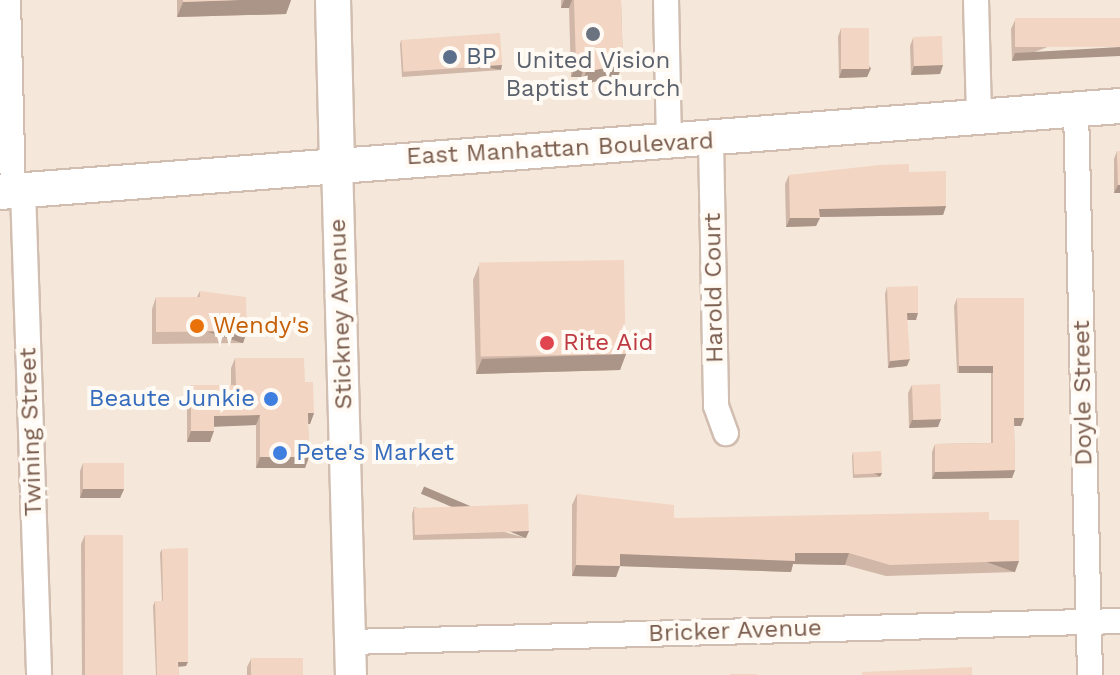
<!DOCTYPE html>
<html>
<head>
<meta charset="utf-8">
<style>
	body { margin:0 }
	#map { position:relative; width:1120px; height:675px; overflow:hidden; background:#fdf6ec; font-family:"Work Sans",sans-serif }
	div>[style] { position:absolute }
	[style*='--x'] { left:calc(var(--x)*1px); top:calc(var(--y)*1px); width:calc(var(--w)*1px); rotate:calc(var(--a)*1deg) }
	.residential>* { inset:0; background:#f5e8da; transform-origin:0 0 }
	.roads { filter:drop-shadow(2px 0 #d1beb0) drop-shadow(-2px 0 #d1beb0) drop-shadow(0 2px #d1beb0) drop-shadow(0 -2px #d1beb0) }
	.minor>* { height:24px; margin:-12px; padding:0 12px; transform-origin:12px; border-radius:12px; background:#fff }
	.tertiary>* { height:30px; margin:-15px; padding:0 15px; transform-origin:15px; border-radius:15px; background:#fff }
	.secondary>* { height:34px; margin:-17px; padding:0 17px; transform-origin:17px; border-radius:17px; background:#fff }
	.wall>* { inset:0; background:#d1b7a8 }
	.shaded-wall>* { inset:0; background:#aa9588; transform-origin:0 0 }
	.building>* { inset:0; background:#f3d5c3; transform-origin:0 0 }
	.dots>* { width:22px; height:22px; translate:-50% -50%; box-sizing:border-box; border:4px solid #fffaf3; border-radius:50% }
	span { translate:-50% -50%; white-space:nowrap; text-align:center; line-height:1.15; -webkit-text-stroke:8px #fffaf3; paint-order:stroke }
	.service-label { font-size:24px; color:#4e5e75 }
	.left { translate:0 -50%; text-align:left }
	.worship-label { font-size:24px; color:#5b616d }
	.street-label { font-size:24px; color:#7a5c4d }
	.food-label { font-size:24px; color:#c56008 }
	.health-label { font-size:24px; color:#be3a42 }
	.shop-label { font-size:24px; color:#366cbe }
	.right { translate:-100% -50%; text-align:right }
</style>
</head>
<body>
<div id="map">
	<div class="residential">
		<i style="left:0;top:0;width:1120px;height:675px"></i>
	</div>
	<div class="roads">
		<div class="minor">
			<i style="--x:8;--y:0;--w:191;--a:88.5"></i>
			<i style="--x:666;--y:0;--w:144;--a:88.8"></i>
			<i style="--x:976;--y:0;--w:118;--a:88.5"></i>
			<i style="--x:1076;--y:110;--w:565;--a:88.58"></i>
			<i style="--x:711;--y:140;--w:266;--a:88.9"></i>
			<i style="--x:716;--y:406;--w:29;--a:70"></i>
			<i style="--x:23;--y:190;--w:485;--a:88.1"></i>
			<i style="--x:350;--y:642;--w:770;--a:-1.56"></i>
		</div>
		<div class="tertiary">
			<i style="--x:337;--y:162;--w:513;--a:88.44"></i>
		</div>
		<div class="secondary">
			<i style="--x:333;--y:0;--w:162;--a:88.6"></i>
			<i style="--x:0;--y:192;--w:1123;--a:-4.39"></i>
		</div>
	</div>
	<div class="wall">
		<i style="clip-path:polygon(177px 0,291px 0,286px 14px,177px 17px)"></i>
		<i style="clip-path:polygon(561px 0,621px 0,623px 64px,618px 76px,581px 85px,581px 77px,571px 77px,569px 8px,561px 8px)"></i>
		<i style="clip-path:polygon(1120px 18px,1012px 61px,1011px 29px,1015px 20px)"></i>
		<i style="clip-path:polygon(841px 28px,871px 68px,867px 77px,839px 78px,838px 37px)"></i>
		<i style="clip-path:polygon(913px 38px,943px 65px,940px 74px,911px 75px,910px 46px)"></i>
		<i style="clip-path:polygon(401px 40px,501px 70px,402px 77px,400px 44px)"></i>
		<i style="clip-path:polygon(1117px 151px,1120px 193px,1114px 193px,1114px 159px)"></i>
		<i style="clip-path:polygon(909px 172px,946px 206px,943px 215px,819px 217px,816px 226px,786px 227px,785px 184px,789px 175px)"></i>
		<i style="clip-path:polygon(479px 265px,626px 354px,620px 370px,476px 374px,473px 280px)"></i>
		<i style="clip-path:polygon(887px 287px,916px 320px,907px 320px,907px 366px,888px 368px,885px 294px)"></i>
		<i style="clip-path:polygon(200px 291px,247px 331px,243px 343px,152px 344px,152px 309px,156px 297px,197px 297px)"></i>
		<i style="clip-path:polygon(957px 298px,1024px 298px,1021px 426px,1014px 426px,1015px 470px,1012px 478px,932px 479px,932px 452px,935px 444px,991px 443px,991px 373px,957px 373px,954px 306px)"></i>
		<i style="clip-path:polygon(235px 358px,305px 382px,314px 413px,310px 424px,308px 424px,309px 457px,305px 468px,256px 468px,256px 425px,214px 426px,210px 442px,187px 442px,187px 396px,191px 385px,231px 385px,231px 368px)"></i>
		<i style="clip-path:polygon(912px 385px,938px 427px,909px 428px,908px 393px)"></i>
		<i style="clip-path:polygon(853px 452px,882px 473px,880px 477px,853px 478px,852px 456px)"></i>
		<i style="clip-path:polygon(83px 463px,124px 489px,120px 498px,80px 498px,80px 471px)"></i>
		<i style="clip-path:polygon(577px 494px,674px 518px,989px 520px,1015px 572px,886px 576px,845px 565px,793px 564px,791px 572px,620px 566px,616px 577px,572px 576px,572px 505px)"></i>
		<i style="clip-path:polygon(414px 507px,526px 538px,413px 540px,412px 514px)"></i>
		<i style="clip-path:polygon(85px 535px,123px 675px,82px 675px,81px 544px)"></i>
		<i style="clip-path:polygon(162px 549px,186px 666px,178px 666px,179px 675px,156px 675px,153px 606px,155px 601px,162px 601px,160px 553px)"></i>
		<i style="clip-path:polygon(251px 659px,303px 675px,247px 675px,247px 667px)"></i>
	</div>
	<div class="shaded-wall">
		<i style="clip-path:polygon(239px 0,291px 0,286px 14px,177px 17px,183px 2px)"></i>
		<i style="clip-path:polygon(564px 0,572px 0,569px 8px,561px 8px)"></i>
		<i style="clip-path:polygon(1120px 47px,1120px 56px,1012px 61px,1015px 53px)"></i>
		<i style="clip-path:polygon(585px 64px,581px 77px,571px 77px,576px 65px)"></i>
		<i style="clip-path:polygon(623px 64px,618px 76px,581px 85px,586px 72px)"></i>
		<i style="left:502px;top:65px;width:5px;height:98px;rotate:101deg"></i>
		<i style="clip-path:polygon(943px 65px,940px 74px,911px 75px,914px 66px)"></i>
		<i style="clip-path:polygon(871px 68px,867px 77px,839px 78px,842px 69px)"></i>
		<i style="clip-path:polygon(1118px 185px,1120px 185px,1120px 193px,1114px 193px)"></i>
		<i style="clip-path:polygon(946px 206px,943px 215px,816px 217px,819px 209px)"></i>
		<i style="clip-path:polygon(790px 218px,820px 218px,816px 226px,786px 227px)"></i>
		<i style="clip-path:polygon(907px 313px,918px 313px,916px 320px,904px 320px)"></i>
		<i style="left:247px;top:331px;width:13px;height:91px;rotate:108deg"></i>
		<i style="clip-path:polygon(626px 354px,620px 370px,476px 374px,482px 359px)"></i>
		<i style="clip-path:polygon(910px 359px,907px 366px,888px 368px,890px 361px)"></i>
		<i style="left:959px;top:366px;width:34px;height:7px"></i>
		<i style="clip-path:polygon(308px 413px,314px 413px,310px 424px,304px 424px)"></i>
		<i style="clip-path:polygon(260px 415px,256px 425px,210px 427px,214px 416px)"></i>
		<i style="clip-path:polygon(1014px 418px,1024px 418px,1021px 426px,1011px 426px)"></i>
		<i style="clip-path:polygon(941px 419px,938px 427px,909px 428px,912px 420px)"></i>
		<i style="clip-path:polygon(191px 431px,214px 431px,210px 442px,187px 442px)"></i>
		<i style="clip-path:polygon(260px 457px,309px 457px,305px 468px,256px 468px)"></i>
		<i style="clip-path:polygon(1015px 470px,1012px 478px,932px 479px,935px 472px)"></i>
		<i style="left:882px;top:473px;width:4px;height:28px;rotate:117deg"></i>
		<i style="clip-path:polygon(83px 489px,124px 489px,120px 498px,80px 498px)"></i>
		<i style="left:529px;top:531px;width:8px;height:114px;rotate:113deg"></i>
		<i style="clip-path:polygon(795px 553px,849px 553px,845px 565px,793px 564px,791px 572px,616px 566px,620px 554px)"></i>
		<i style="left:1019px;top:561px;width:12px;height:129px;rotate:110deg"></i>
		<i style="clip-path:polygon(576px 565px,620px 566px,616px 577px,572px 576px)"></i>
		<i style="clip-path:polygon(178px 662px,188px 662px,186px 666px,177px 667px)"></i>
	</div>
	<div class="building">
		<i style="clip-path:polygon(183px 0,239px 0,183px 2px)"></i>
		<i style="clip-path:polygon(574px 0,621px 0,623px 64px,586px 72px,585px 64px,576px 65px)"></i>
		<i style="left:1120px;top:18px;width:29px;height:105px;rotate:90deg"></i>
		<i style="left:841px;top:28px;width:28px;height:41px"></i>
		<i style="left:500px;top:33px;width:32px;height:99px;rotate:86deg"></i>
		<i style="left:942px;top:36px;width:29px;height:29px;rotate:88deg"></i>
		<i style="clip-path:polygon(1117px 151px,1120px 151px,1120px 185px,1118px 185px)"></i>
		<i style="clip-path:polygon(909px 164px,909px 172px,946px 171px,946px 206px,819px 209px,820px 218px,790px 218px,789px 175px,879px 165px)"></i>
		<i style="left:624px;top:260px;width:94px;height:145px;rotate:89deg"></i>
		<i style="clip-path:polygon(918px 286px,918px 313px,907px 313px,910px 359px,890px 361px,887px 287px)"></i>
		<i style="clip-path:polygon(200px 291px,246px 297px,247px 331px,156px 332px,156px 297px,200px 297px)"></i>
		<i style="clip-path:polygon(957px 298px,1024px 298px,1024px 418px,1014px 418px,1015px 470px,935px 472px,935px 444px,993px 443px,993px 366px,959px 366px)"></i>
		<i style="clip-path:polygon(235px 358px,304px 358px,305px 382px,313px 382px,314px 413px,308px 413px,309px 457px,260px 457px,260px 415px,214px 416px,214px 431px,191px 431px,191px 385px,236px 385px)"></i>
		<i style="left:940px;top:384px;width:35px;height:28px;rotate:88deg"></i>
		<i style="left:881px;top:451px;width:22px;height:28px;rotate:87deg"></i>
		<i style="left:83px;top:463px;width:41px;height:26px"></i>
		<i style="clip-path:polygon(577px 494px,674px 505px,674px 518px,989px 512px,989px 520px,1019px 520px,1019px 561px,890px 565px,849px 553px,795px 553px,795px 561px,620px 554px,620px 566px,576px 565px)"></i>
		<i style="left:528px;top:504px;width:27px;height:114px;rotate:88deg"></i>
		<i style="left:85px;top:535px;width:38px;height:140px"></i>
		<i style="clip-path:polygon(188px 548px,188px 662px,178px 662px,179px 675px,157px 675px,155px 601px,163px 601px,162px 549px)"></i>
		<i style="left:303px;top:658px;width:17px;height:52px;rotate:90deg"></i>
		<i style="clip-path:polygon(972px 667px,972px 675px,862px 675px,862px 672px)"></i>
		<i style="left:730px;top:674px;width:27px;height:1px"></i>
	</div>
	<div class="dots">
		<i style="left:593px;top:34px;background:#6b7280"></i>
		<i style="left:450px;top:57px;background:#5c6f8a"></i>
		<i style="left:197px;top:326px;background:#e8710a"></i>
		<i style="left:547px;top:343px;background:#e0444e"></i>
		<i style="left:271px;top:399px;background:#3f7fe0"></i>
		<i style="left:280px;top:453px;background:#3f7fe0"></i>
	</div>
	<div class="service-label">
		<span class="left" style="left:466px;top:57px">BP</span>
	</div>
	<div class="worship-label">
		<span style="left:593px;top:75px">United Vision<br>Baptist Church</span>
	</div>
	<div class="street-label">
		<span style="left:560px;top:149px;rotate:-3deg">East Manhattan Boulevard</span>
		<span style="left:714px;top:288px;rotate:-91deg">Harold Court</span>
		<span style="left:341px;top:314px;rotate:-92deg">Stickney Avenue</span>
		<span style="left:1083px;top:393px;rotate:-91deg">Doyle Street</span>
		<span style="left:31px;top:432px;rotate:-92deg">Twining Street</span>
		<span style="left:735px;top:631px;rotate:-2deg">Bricker Avenue</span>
	</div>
	<div class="food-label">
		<span class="left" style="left:213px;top:326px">Wendy's</span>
	</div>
	<div class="health-label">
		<span class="left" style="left:563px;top:343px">Rite Aid</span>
	</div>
	<div class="shop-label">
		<span class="right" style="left:255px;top:399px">Beaute Junkie</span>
		<span class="left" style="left:296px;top:453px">Pete's Market</span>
	</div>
</div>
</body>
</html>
